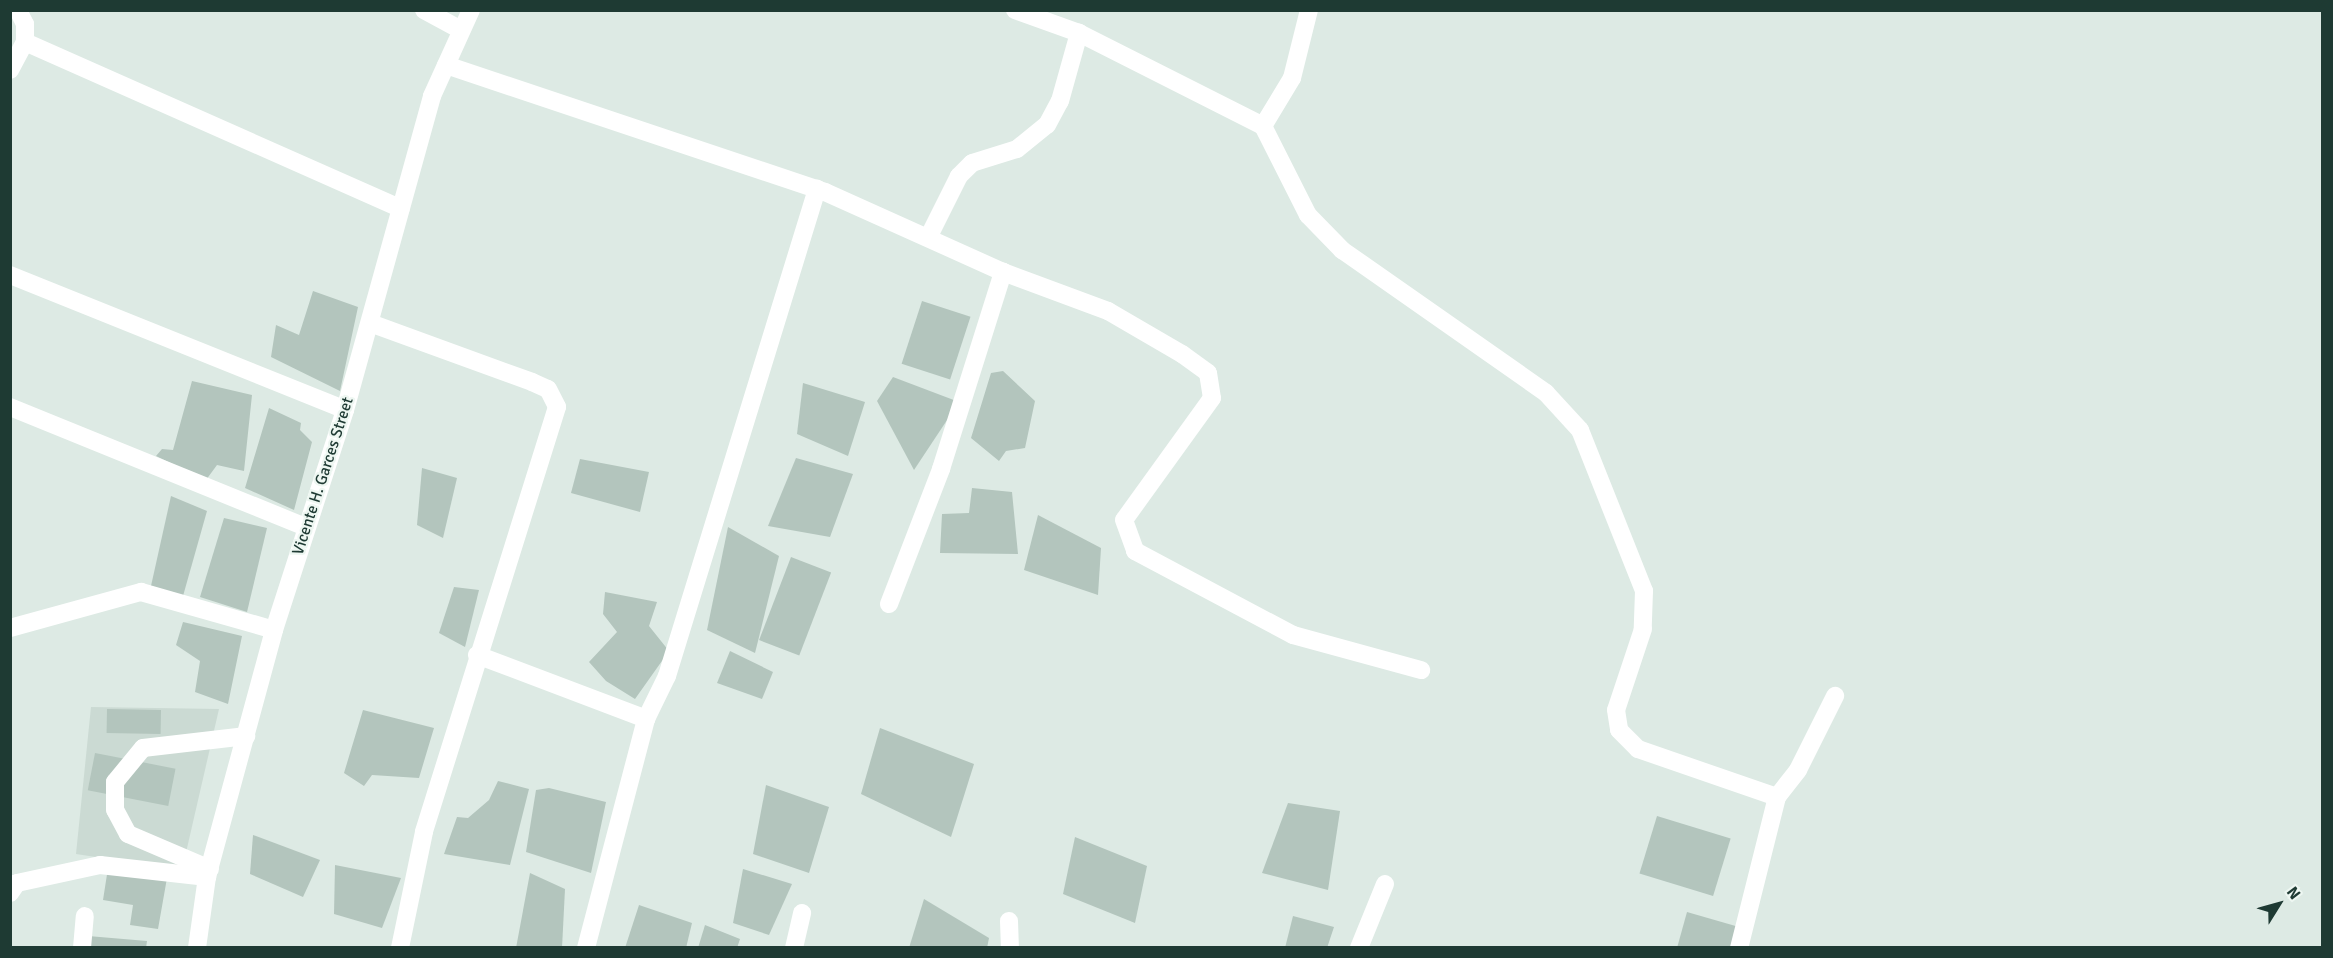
<!DOCTYPE html>
<html>
<head>
<meta charset="utf-8">
<style>
	body { margin:0 }
	#map { position:relative; width:2333px; height:958px; overflow:hidden; background:#ddeae4; font-family:Signika,sans-serif }
	div>[style] { position:absolute }
	[style*='--x'] { left:calc(var(--x)*1px); top:calc(var(--y)*1px); width:calc(var(--w)*1px); rotate:calc(var(--a)*1deg) }
	.built>* { inset:0; background:#cbdad3 }
	.building>* { inset:0; background:#b3c5bd; transform-origin:0 0 }
	.minor>* { height:18px; margin:-9px; padding:0 9px; transform-origin:9px; border-radius:9px; background:#fff }
	span { translate:-50% -50%; white-space:nowrap; text-align:center; line-height:1.15; -webkit-text-stroke:4.5px #eef7f2; paint-order:stroke }
	.street-label { font-size:16px; color:#1e3a33 }
	.frame { position:absolute; inset:0; border:12px solid #1e3a33; pointer-events:none }
	.north { position:absolute; left:2249px; top:874px; width:60px; height:60px; -webkit-text-stroke:4px #eef7f2; paint-order:stroke; rotate:53deg; font-size:16px; font-weight:700; line-height:24px; text-align:center; color:#1e3a33 }
	.north::after { content:''; display:block; margin:auto; width:21px; height:27px; background:#1e3a33; clip-path:polygon(50% 0,100% 100%,50% 72%,0 100%) }
</style>
</head>
<body>
<div id="map">
	<div class="built">
		<i style="clip-path:polygon(91px 707px,219px 709px,182px 870px,76px 854px)"></i>
	</div>
	<div class="building">
		<i style="clip-path:polygon(313px 291px,358px 307px,340px 391px,271px 357px,276px 325px,299px 335px)"></i>
		<i style="left:922px;top:301px;width:51px;height:66px;rotate:18deg"></i>
		<i style="clip-path:polygon(1003px 371px,1035px 401px,1025px 448px,1006px 451px,999px 461px,971px 438px,991px 373px)"></i>
		<i style="clip-path:polygon(893px 377px,959px 402px,914px 470px,877px 401px)"></i>
		<i style="clip-path:polygon(192px 381px,252px 395px,244px 471px,217px 465px,206px 480px,156px 456px,162px 449px,173px 450px)"></i>
		<i style="clip-path:polygon(803px 383px,865px 402px,848px 456px,797px 434px)"></i>
		<i style="clip-path:polygon(269px 408px,301px 423px,300px 430px,312px 442px,294px 510px,245px 488px)"></i>
		<i style="clip-path:polygon(796px 458px,853px 474px,830px 537px,768px 526px)"></i>
		<i style="clip-path:polygon(580px 459px,649px 472px,640px 512px,571px 493px)"></i>
		<i style="clip-path:polygon(422px 468px,457px 478px,443px 538px,417px 525px)"></i>
		<i style="clip-path:polygon(972px 488px,1012px 492px,1018px 554px,940px 553px,942px 514px,969px 513px)"></i>
		<i style="clip-path:polygon(171px 496px,207px 511px,183px 596px,151px 586px)"></i>
		<i style="clip-path:polygon(1038px 515px,1101px 548px,1098px 595px,1024px 570px)"></i>
		<i style="clip-path:polygon(224px 518px,267px 528px,247px 612px,200px 597px)"></i>
		<i style="clip-path:polygon(728px 527px,779px 556px,755px 653px,707px 630px)"></i>
		<i style="left:791px;top:557px;width:43px;height:89px;rotate:21deg"></i>
		<i style="clip-path:polygon(454px 587px,479px 590px,465px 647px,439px 633px)"></i>
		<i style="clip-path:polygon(605px 592px,657px 602px,649px 626px,669px 651px,635px 699px,606px 681px,589px 662px,617px 632px,603px 614px)"></i>
		<i style="clip-path:polygon(183px 622px,242px 636px,228px 704px,195px 692px,200px 661px,176px 645px)"></i>
		<i style="clip-path:polygon(730px 651px,773px 672px,762px 699px,717px 683px)"></i>
		<i style="left:107px;top:709px;width:54px;height:24px;rotate:1deg"></i>
		<i style="clip-path:polygon(363px 710px,434px 728px,419px 778px,372px 775px,364px 786px,344px 773px)"></i>
		<i style="clip-path:polygon(880px 728px,974px 764px,951px 837px,861px 794px)"></i>
		<i style="left:95px;top:753px;width:82px;height:38px;rotate:11deg"></i>
		<i style="clip-path:polygon(498px 781px,529px 789px,510px 865px,444px 854px,457px 817px,468px 818px,489px 800px)"></i>
		<i style="clip-path:polygon(766px 785px,829px 807px,809px 873px,753px 854px)"></i>
		<i style="clip-path:polygon(549px 788px,606px 802px,591px 873px,526px 852px,536px 790px)"></i>
		<i style="clip-path:polygon(1288px 803px,1340px 811px,1328px 890px,1262px 873px)"></i>
		<i style="left:1657px;top:816px;width:77px;height:60px;rotate:17deg"></i>
		<i style="clip-path:polygon(253px 835px,320px 860px,303px 897px,250px 874px)"></i>
		<i style="clip-path:polygon(1075px 837px,1147px 866px,1135px 923px,1063px 894px)"></i>
		<i style="clip-path:polygon(335px 865px,401px 878px,382px 928px,334px 914px)"></i>
		<i style="clip-path:polygon(108px 868px,167px 878px,158px 929px,130px 925px,133px 905px,103px 900px)"></i>
		<i style="clip-path:polygon(743px 869px,792px 884px,769px 935px,733px 923px)"></i>
		<i style="clip-path:polygon(530px 873px,565px 889px,562px 948px,516px 948px)"></i>
		<i style="clip-path:polygon(924px 899px,989px 938px,987px 948px,909px 948px)"></i>
		<i style="clip-path:polygon(639px 905px,692px 923px,686px 948px,625px 948px)"></i>
		<i style="clip-path:polygon(1687px 912px,1739px 927px,1733px 948px,1677px 948px)"></i>
		<i style="clip-path:polygon(1293px 916px,1334px 927px,1327px 948px,1285px 948px)"></i>
		<i style="clip-path:polygon(705px 925px,740px 939px,737px 948px,698px 948px)"></i>
		<i style="clip-path:polygon(88px 936px,147px 941px,146px 948px,87px 948px)"></i>
	</div>
	<div class="minor">
		<i style="--x:424;--y:10;--w:42;--a:28.4"></i>
		<i style="--x:1015;--y:10;--w:68;--a:19.8"></i>
		<i style="--x:25;--y:42;--w:411;--a:23.9"></i>
		<i style="--x:446;--y:65;--w:400;--a:18.5"></i>
		<i style="--x:825;--y:192;--w:195;--a:24.2"></i>
		<i style="--x:1003;--y:272;--w:112;--a:20.4"></i>
		<i style="--x:1108;--y:311;--w:86;--a:30.2"></i>
		<i style="--x:1182;--y:354;--w:32;--a:36"></i>
		<i style="--x:1208;--y:373;--w:25;--a:81"></i>
		<i style="--x:1212;--y:398;--w:150;--a:125.8"></i>
		<i style="--x:1124;--y:520;--w:33;--a:70"></i>
		<i style="--x:1135;--y:551;--w:179;--a:28"></i>
		<i style="--x:1293;--y:635;--w:133;--a:15.3"></i>
		<i style="--x:10;--y:70;--w:32;--a:-62"></i>
		<i style="--x:25;--y:42;--w:18;--a:-90"></i>
		<i style="--x:25;--y:24;--w:16;--a:-117"></i>
		<i style="--x:1263;--y:126;--w:56;--a:-58.9"></i>
		<i style="--x:1292;--y:78;--w:70;--a:-76"></i>
		<i style="--x:929;--y:236;--w:67;--a:-63.4"></i>
		<i style="--x:959;--y:176;--w:18;--a:-45"></i>
		<i style="--x:972;--y:163;--w:47;--a:-17.3"></i>
		<i style="--x:1017;--y:149;--w:38;--a:-39"></i>
		<i style="--x:1047;--y:125;--w:27;--a:-62"></i>
		<i style="--x:1060;--y:101;--w:71;--a:-74.4"></i>
		<i style="--x:1079;--y:33;--w:206;--a:26.8"></i>
		<i style="--x:1263;--y:126;--w:100;--a:63.2"></i>
		<i style="--x:1308;--y:215;--w:49;--a:45.8"></i>
		<i style="--x:1342;--y:250;--w:249;--a:35"></i>
		<i style="--x:1546;--y:393;--w:50;--a:47.4"></i>
		<i style="--x:1580;--y:430;--w:173;--a:68.3"></i>
		<i style="--x:1644;--y:591;--w:38;--a:92"></i>
		<i style="--x:1643;--y:629;--w:85;--a:108.4"></i>
		<i style="--x:1616;--y:710;--w:20;--a:81"></i>
		<i style="--x:1619;--y:730;--w:27;--a:45"></i>
		<i style="--x:1638;--y:749;--w:147;--a:19.1"></i>
		<i style="--x:1777;--y:797;--w:156;--a:104.1"></i>
		<i style="--x:10;--y:275;--w:361;--a:21.9"></i>
		<i style="--x:370;--y:323;--w:172;--a:20"></i>
		<i style="--x:532;--y:382;--w:17;--a:24"></i>
		<i style="--x:548;--y:389;--w:20;--a:63"></i>
		<i style="--x:557;--y:407;--w:445;--a:107.4"></i>
		<i style="--x:424;--y:832;--w:118;--a:101.7"></i>
		<i style="--x:10;--y:407;--w:319;--a:22.1"></i>
		<i style="--x:889;--y:604;--w:145;--a:-68.9"></i>
		<i style="--x:941;--y:469;--w:207;--a:-72.5"></i>
		<i style="--x:10;--y:628;--w:136;--a:-15.4"></i>
		<i style="--x:141;--y:592;--w:138;--a:15.9"></i>
		<i style="--x:477;--y:655;--w:181;--a:20.7"></i>
		<i style="--x:1777;--y:797;--w:34;--a:-52"></i>
		<i style="--x:1798;--y:770;--w:83;--a:-63.4"></i>
		<i style="--x:210;--y:869;--w:89;--a:-156.9"></i>
		<i style="--x:128;--y:834;--w:27;--a:-118"></i>
		<i style="--x:115;--y:810;--w:28;--a:-90"></i>
		<i style="--x:115;--y:782;--w:44;--a:-50.5"></i>
		<i style="--x:143;--y:748;--w:104;--a:-6.6"></i>
		<i style="--x:10;--y:893;--w:12;--a:-55"></i>
		<i style="--x:17;--y:883;--w:85;--a:-12.2"></i>
		<i style="--x:100;--y:865;--w:108;--a:6.4"></i>
		<i style="--x:1009;--y:921;--w:27;--a:88"></i>
		<i style="--x:82;--y:948;--w:32;--a:-85"></i>
		<i style="--x:197;--y:948;--w:72;--a:-82"></i>
		<i style="--x:207;--y:877;--w:256;--a:-74.8"></i>
		<i style="--x:274;--y:630;--w:231;--a:-72.1"></i>
		<i style="--x:345;--y:410;--w:326;--a:-74.5"></i>
		<i style="--x:432;--y:96;--w:94;--a:-65.6"></i>
		<i style="--x:586;--y:948;--w:237;--a:-75.3"></i>
		<i style="--x:646;--y:719;--w:48;--a:-64"></i>
		<i style="--x:667;--y:676;--w:510;--a:-72.88"></i>
		<i style="--x:794;--y:948;--w:36;--a:-77"></i>
		<i style="--x:1359;--y:948;--w:69;--a:-67.9"></i>
	</div>
	<div class="street-label">
		<span style="left:323px;top:476px;rotate:-72deg">Vicente H. Garces Street</span>
	</div>
	<div class="frame"></div>
	<div class="north">N</div>
</div>
</body>
</html>
